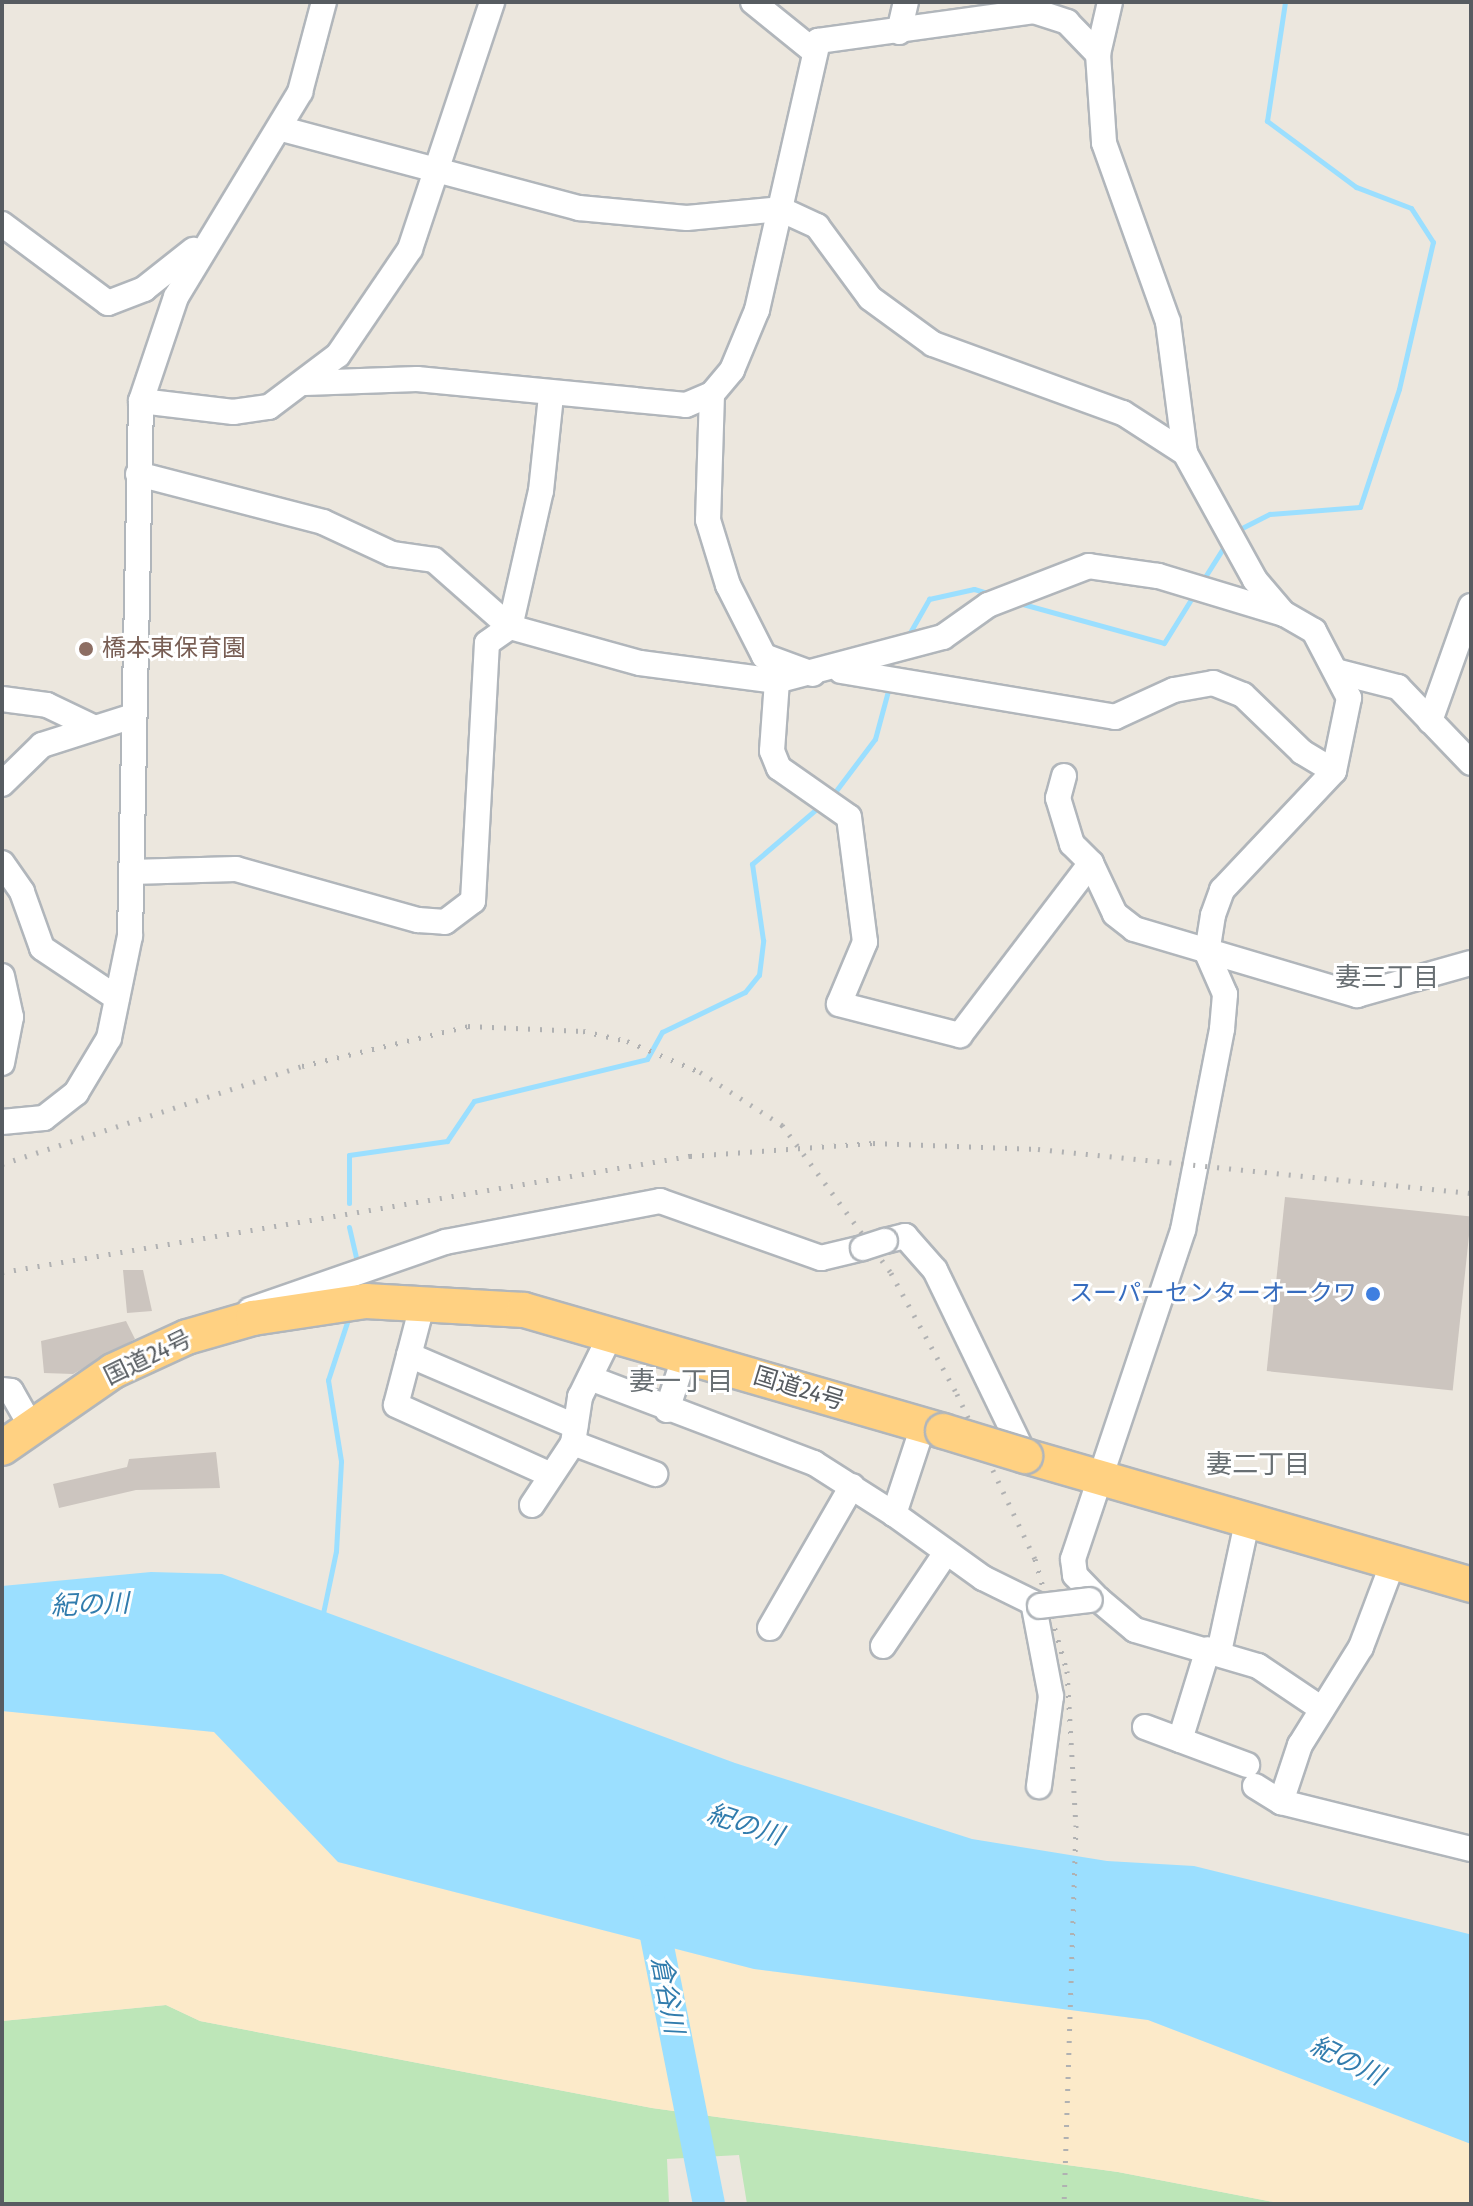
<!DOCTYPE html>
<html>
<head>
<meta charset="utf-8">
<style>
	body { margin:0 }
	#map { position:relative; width:1473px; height:2206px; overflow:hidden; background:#ece7de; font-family:"Fira Sans Condensed","Noto Sans JP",sans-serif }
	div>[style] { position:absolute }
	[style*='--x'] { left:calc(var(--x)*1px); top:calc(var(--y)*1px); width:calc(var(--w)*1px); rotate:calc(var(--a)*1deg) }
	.green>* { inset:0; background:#bde6b8 }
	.sand>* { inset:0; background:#fceac9 }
	.water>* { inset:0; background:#9bdfff }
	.stream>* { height:5px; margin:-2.5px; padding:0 2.5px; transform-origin:2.5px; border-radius:2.5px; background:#9bdfff }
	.river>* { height:32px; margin:-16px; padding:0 16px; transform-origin:16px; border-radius:16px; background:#9bdfff }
	.building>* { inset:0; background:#ccc5bf; transform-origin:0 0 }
	.roads { filter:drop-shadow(2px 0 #b1b6bb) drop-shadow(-2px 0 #b1b6bb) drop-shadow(0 2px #b1b6bb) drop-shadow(0 -2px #b1b6bb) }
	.minor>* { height:24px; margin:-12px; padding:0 12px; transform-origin:12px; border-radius:12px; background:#fff }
	.highway>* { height:34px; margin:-17px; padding:0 17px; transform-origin:17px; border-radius:17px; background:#ffd182 }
	.rail>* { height:5px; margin-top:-2.5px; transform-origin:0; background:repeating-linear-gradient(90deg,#b0b1b2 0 2px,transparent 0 12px) }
	.bridges { filter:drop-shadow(2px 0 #b1b6bb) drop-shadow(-2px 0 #b1b6bb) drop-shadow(0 2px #b1b6bb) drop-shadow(0 -2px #b1b6bb) }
	.minor-bridge>* { height:24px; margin:-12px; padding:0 12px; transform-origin:12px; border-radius:12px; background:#fff }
	.highway-bridge>* { height:34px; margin:-17px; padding:0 17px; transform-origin:17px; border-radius:17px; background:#ffd182 }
	.dots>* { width:22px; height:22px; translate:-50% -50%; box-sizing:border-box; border:4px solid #fff; border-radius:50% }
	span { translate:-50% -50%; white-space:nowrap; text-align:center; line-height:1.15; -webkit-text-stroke:6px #fff; paint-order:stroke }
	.education-label { font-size:24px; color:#785e54 }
	.left { translate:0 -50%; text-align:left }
	.shop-label { font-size:24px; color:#366cbe }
	.right { translate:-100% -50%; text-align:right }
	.street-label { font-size:24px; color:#575c61 }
	.neighbourhood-label { font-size:26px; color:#686f73 }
	.water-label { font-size:26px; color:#317cad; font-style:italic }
	.frame { position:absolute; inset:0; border:4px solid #575c61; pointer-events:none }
</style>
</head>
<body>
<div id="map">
	<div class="green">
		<i style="clip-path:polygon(166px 2005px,200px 2021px,652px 2108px,1118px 2172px,1284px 2204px,747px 2204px,739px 2155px,667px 2159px,669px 2204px,2px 2204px,2px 2021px)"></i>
	</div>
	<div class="sand">
		<i style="clip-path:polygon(2px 1711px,214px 1732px,338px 1862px,754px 1969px,1148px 2020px,1471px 2144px,1471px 2204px,1284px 2204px,1118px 2172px,652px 2108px,200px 2021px,166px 2005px,2px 2021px)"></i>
	</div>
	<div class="water">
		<i style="clip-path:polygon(151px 1572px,222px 1574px,735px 1763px,972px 1839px,1107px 1861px,1194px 1866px,1469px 1934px,1471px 2144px,1148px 2020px,754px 1969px,338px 1862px,214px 1732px,2px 1711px,2px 1586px)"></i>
	</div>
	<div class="stream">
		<i style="--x:1236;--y:531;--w:38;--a:-27"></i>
		<i style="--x:1270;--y:514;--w:90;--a:-4.4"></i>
		<i style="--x:1360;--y:507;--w:124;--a:-71.7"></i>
		<i style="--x:1399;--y:389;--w:151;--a:-77"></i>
		<i style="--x:1433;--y:242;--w:40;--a:-122.9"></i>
		<i style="--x:1411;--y:208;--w:59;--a:-159.1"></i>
		<i style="--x:1356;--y:187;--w:111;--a:-143.4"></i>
		<i style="--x:1267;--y:121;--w:120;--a:-81.4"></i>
		<i style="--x:1203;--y:580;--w:41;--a:-57.8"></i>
		<i style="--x:1019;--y:603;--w:150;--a:15.4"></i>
		<i style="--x:1164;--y:643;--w:55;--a:-58.3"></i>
		<i style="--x:908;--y:636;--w:43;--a:-60.4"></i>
		<i style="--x:929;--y:599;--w:46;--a:-12.5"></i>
		<i style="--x:974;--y:589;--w:17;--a:17"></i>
		<i style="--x:832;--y:796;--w:71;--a:-53"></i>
		<i style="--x:875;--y:739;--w:54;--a:-74.9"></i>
		<i style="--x:349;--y:1203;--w:48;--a:-90"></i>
		<i style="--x:349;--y:1155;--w:99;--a:-8.1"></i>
		<i style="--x:447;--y:1141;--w:48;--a:-56"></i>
		<i style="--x:474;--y:1101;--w:178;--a:-13.6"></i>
		<i style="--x:647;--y:1059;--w:31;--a:-61"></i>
		<i style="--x:662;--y:1032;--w:92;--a:-25.7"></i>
		<i style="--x:745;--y:992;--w:22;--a:-51"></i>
		<i style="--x:759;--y:975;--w:35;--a:-83"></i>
		<i style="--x:763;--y:940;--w:77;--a:-98.2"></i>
		<i style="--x:752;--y:864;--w:91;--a:-40.5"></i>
		<i style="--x:349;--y:1227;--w:39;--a:77"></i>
		<i style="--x:322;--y:1618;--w:68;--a:-78.2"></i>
		<i style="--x:336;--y:1551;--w:90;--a:-86.8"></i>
		<i style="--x:341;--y:1461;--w:82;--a:-99.1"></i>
		<i style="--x:328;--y:1380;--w:67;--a:-71.8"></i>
	</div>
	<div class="river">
		<i style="--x:649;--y:1901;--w:309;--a:78.8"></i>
	</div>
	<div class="building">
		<i style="left:1285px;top:1197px;width:187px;height:175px;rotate:6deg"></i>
		<i style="clip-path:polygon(123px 1270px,143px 1270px,152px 1311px,127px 1313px)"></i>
		<i style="clip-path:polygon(126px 1321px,135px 1339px,73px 1374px,44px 1373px,41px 1341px)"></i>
		<i style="clip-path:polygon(216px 1452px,220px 1488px,136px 1490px,59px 1508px,53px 1484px,127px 1467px,129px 1459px)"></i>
	</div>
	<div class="roads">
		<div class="minor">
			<i style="--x:753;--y:2;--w:75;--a:39"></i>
			<i style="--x:1110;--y:2;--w:53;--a:103"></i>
			<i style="--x:1098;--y:54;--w:89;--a:86.1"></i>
			<i style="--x:1104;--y:143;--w:190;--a:70.3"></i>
			<i style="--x:1168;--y:322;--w:132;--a:82.6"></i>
			<i style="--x:899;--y:32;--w:31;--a:-77"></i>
			<i style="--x:282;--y:129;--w:307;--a:14.9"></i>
			<i style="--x:579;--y:208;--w:108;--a:5.3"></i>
			<i style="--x:687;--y:218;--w:93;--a:-5.5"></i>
			<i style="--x:780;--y:209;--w:41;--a:24.7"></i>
			<i style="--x:817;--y:226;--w:89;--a:53.6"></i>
			<i style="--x:870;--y:298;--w:78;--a:36.1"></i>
			<i style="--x:933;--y:344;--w:202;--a:20"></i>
			<i style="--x:1123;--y:413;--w:74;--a:32.8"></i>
			<i style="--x:1185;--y:453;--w:145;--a:61.1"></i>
			<i style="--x:1255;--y:580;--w:45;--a:49.5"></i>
			<i style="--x:2;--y:224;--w:132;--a:36.7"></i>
			<i style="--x:108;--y:303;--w:39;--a:-21"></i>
			<i style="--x:144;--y:289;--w:63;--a:-38.5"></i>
			<i style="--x:305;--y:383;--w:112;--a:-2"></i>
			<i style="--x:417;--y:379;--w:270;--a:5.5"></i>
			<i style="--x:686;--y:405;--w:28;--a:-23"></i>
			<i style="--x:712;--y:394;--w:31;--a:-50"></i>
			<i style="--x:732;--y:370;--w:65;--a:-67.4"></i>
			<i style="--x:757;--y:310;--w:276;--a:-77.2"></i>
			<i style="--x:818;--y:41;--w:218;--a:-7.9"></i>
			<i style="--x:1034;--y:11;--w:35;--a:18"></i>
			<i style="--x:1067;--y:22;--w:45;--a:45.9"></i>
			<i style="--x:712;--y:394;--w:126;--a:91.8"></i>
			<i style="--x:708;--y:520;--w:68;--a:72.9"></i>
			<i style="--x:728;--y:585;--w:80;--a:63.1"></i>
			<i style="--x:764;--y:656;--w:52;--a:20.2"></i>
			<i style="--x:141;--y:401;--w:93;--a:6.8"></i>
			<i style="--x:233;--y:412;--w:36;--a:-8"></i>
			<i style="--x:269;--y:407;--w:86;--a:-37"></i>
			<i style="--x:338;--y:355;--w:128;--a:-55.8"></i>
			<i style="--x:410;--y:249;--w:260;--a:-71.6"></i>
			<i style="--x:138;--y:474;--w:191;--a:14.5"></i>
			<i style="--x:323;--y:522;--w:76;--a:24.9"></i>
			<i style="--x:392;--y:554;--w:42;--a:8.1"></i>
			<i style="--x:434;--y:560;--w:101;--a:41.4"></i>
			<i style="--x:510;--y:627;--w:135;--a:15.5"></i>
			<i style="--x:640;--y:663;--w:138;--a:7.5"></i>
			<i style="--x:841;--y:671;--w:278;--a:9.5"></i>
			<i style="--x:1115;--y:717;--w:65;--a:-24.6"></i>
			<i style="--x:1174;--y:690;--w:40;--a:-10"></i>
			<i style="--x:1213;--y:683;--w:32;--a:22"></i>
			<i style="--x:1243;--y:695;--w:82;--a:44"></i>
			<i style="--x:1302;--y:752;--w:37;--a:31"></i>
			<i style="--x:1339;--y:672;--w:61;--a:14.3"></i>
			<i style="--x:1398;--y:687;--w:105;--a:46.2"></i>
			<i style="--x:2;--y:699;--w:45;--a:7.6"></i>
			<i style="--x:47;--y:705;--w:51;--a:25.6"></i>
			<i style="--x:1430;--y:721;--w:122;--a:-70.4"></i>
			<i style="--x:1064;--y:776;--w:23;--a:105"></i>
			<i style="--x:1058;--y:798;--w:48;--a:73.1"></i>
			<i style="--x:1072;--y:844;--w:27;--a:45"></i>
			<i style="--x:1091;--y:863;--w:56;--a:64.8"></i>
			<i style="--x:1115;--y:914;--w:24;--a:38"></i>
			<i style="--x:1134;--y:929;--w:233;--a:16.5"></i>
			<i style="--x:1357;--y:995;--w:118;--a:-15.7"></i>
			<i style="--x:2;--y:784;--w:56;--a:-44.3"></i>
			<i style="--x:42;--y:745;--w:96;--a:-17.7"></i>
			<i style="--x:2;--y:863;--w:35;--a:55"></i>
			<i style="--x:22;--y:892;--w:59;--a:70.3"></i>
			<i style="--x:42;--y:948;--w:90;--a:33.7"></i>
			<i style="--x:131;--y:872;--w:105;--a:-1.6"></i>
			<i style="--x:236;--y:869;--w:189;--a:15.7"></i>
			<i style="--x:418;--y:920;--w:27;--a:4"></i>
			<i style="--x:445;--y:922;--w:35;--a:-37"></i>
			<i style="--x:473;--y:901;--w:258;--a:-86.9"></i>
			<i style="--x:487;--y:643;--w:28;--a:-35"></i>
			<i style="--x:510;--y:627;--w:139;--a:-77.2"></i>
			<i style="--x:541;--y:491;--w:96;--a:-84"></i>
			<i style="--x:2;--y:976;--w:42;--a:77.6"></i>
			<i style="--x:11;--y:1017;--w:47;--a:101.1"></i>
			<i style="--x:2;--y:1122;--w:42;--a:-5.4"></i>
			<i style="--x:44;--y:1118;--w:41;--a:-38"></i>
			<i style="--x:76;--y:1093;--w:64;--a:-59"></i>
			<i style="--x:109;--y:1038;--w:104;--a:-78.4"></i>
			<i style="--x:130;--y:936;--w:535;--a:-88.82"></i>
			<i style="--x:141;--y:401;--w:110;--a:-71.4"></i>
			<i style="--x:176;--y:297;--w:240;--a:-58.8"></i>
			<i style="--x:300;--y:92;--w:93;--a:-75.1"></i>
			<i style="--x:885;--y:1241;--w:21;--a:-14"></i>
			<i style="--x:905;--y:1236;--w:45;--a:48.6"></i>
			<i style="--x:935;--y:1270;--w:207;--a:64.2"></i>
			<i style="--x:423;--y:1302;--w:106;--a:104.7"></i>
			<i style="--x:396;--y:1405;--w:170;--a:24.3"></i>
			<i style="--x:250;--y:1310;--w:207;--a:-19.2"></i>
			<i style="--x:445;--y:1242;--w:219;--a:-10.8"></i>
			<i style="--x:660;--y:1201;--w:171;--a:19.5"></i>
			<i style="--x:821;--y:1258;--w:43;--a:-13.4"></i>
			<i style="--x:409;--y:1355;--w:181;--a:23.2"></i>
			<i style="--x:590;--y:1378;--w:240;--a:20.8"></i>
			<i style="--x:814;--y:1463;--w:95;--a:32.5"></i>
			<i style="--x:2;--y:1390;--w:9;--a:6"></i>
			<i style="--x:11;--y:1391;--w:43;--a:60.4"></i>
			<i style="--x:667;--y:1410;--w:58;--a:-71.9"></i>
			<i style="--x:923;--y:1426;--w:93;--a:108.2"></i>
			<i style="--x:894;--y:1514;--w:110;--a:35.7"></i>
			<i style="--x:983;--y:1578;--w:64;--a:26.2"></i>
			<i style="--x:573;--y:1443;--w:88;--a:20.7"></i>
			<i style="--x:532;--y:1505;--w:74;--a:-56.5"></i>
			<i style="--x:573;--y:1443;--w:47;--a:-81.3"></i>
			<i style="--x:580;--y:1397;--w:72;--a:-63.8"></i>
			<i style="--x:1098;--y:1599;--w:48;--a:40"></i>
			<i style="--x:1135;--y:1630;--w:128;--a:16.3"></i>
			<i style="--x:1258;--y:1666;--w:77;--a:33.9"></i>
			<i style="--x:1090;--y:1600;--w:8;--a:-7"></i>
			<i style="--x:1098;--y:1599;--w:33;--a:-134"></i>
			<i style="--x:1075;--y:1575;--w:16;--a:-97"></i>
			<i style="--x:1073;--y:1559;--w:347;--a:-71.5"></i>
			<i style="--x:1183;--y:1230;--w:205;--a:-79"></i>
			<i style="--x:1222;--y:1029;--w:35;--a:-85"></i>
			<i style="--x:1225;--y:994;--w:45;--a:-113.7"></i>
			<i style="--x:1207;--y:953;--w:38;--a:-81"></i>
			<i style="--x:1213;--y:915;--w:27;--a:-70"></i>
			<i style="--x:1222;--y:890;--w:163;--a:-46.7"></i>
			<i style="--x:1334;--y:771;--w:75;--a:-78.4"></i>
			<i style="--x:1349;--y:698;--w:76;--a:-117.6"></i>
			<i style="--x:1314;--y:631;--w:34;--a:-150"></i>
			<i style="--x:1284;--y:614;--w:132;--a:-163.2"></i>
			<i style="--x:1158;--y:576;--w:70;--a:-171.8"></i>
			<i style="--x:1089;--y:566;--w:108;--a:158.9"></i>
			<i style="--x:988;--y:605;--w:55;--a:144.6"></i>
			<i style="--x:943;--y:637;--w:172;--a:165.2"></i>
			<i style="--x:777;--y:681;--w:70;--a:94.1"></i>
			<i style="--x:772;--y:751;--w:18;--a:68"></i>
			<i style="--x:779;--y:768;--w:85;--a:35"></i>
			<i style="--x:849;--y:817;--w:126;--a:82.7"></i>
			<i style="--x:865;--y:942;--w:67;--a:112.8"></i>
			<i style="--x:839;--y:1004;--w:125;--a:14.4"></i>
			<i style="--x:960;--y:1035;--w:216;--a:-52.7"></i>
			<i style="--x:1034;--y:1607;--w:91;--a:79.2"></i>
			<i style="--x:1051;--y:1696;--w:91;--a:97.6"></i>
			<i style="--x:770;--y:1628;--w:164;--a:-60"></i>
			<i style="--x:883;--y:1646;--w:111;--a:-56"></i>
			<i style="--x:1219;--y:1652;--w:132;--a:-77.8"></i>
			<i style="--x:1145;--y:1727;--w:109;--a:20.4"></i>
			<i style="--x:1180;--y:1740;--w:95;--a:-72.9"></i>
			<i style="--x:1255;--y:1786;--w:31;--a:32"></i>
			<i style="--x:1281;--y:1802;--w:196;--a:13.9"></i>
			<i style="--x:1281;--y:1802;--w:60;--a:-71.6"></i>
			<i style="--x:1300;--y:1745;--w:115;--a:-58.1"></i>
			<i style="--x:1361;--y:1647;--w:88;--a:-69.3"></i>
		</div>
		<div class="highway">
			<i style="--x:2;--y:1448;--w:135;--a:-34.7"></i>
			<i style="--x:113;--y:1371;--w:81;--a:-24.7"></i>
			<i style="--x:187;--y:1337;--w:69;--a:-16.1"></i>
			<i style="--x:253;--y:1318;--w:114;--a:-8.6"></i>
			<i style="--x:366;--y:1301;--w:158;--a:3.3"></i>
			<i style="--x:524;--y:1310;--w:436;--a:16.1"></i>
			<i style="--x:1025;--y:1456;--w:464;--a:16.1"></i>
		</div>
	</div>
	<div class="rail">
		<i style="--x:2;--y:1164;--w:316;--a:-18.1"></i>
		<i style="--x:302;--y:1066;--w:171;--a:-13.5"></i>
		<i style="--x:468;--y:1026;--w:115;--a:2.5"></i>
		<i style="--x:583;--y:1031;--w:45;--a:12.8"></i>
		<i style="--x:627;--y:1041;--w:79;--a:23"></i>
		<i style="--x:700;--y:1072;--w:98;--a:32.9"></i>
		<i style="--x:782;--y:1125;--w:184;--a:53.6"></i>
		<i style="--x:891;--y:1273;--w:138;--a:61.4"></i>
		<i style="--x:957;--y:1394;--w:183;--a:64.7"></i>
		<i style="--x:1035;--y:1559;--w:116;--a:74.1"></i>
		<i style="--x:1067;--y:1671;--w:154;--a:86.7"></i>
		<i style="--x:1076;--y:1825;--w:379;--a:91.8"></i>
		<i style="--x:2;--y:1272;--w:698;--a:-9.57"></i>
		<i style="--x:690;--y:1156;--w:183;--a:-4.1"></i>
		<i style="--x:873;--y:1143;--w:165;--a:2.1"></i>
		<i style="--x:1038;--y:1149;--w:435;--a:5.8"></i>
	</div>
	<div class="bridges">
		<div class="minor-bridge">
			<i style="--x:863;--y:1248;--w:23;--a:-18"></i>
			<i style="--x:1040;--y:1606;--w:50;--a:-6.8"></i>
		</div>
		<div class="highway-bridge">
			<i style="--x:943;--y:1431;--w:86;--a:17"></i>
		</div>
	</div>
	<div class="dots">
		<i style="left:86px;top:649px;background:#8d6e63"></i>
		<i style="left:1373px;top:1294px;background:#3f7fe0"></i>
	</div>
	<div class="education-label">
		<span class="left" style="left:102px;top:649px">橋本東保育園</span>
	</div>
	<div class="shop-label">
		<span class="right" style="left:1357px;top:1294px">スーパーセンターオークワ</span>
	</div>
	<div class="street-label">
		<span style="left:148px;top:1358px;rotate:-26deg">国道24号</span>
		<span style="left:799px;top:1389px;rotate:17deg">国道24号</span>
	</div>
	<div class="neighbourhood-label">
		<span style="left:1387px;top:978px">妻三丁目</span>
		<span style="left:681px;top:1382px">妻一丁目</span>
		<span style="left:1258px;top:1465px">妻二丁目</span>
	</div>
	<div class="water-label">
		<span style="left:90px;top:1605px;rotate:-2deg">紀の川</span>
		<span style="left:745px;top:1825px;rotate:18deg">紀の川</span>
		<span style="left:667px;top:1995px;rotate:79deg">倉谷川</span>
		<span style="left:1347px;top:2061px;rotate:26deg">紀の川</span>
	</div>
	<div class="frame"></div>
</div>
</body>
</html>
